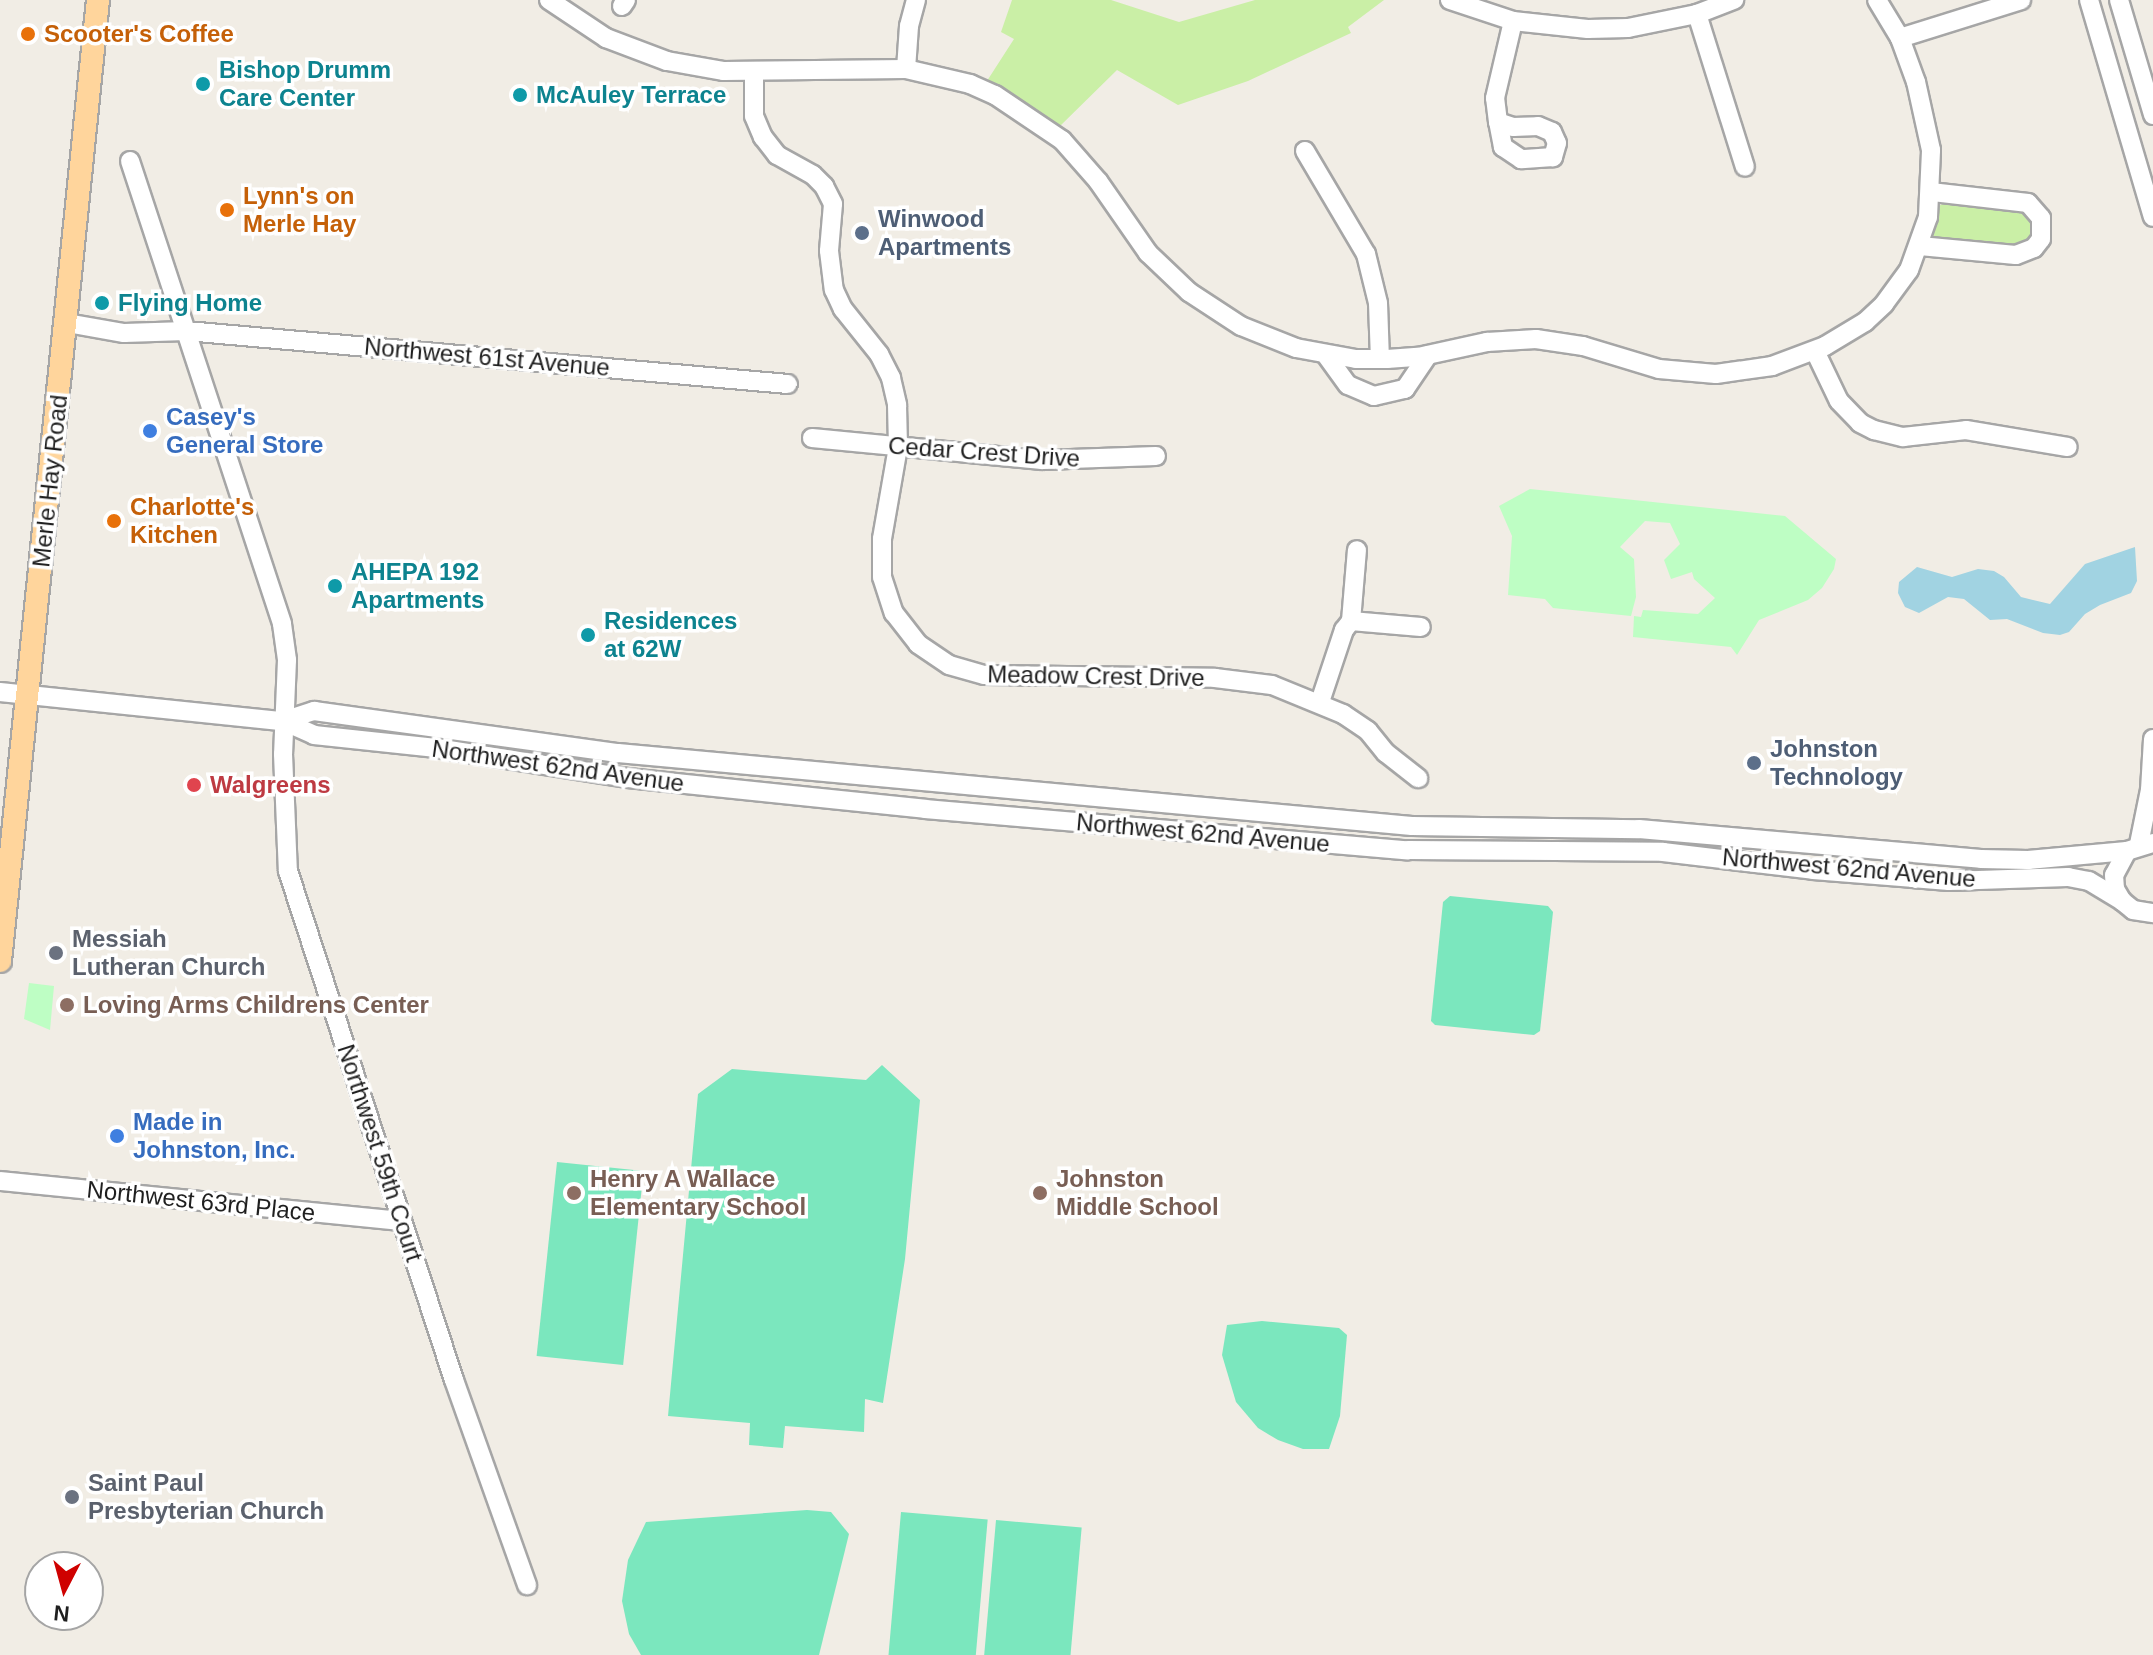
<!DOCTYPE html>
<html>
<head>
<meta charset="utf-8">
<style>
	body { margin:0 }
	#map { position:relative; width:2153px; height:1655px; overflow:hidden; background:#f1ede5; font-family:Arial,sans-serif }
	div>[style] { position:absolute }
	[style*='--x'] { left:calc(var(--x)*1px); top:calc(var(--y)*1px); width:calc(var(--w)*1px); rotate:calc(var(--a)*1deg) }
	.grass>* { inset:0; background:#caefa6 }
	.park>* { inset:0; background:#befec4 }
	.pitch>* { inset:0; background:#7be7be; transform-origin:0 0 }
	.water>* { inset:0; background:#a1d3e2 }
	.roads { filter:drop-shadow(2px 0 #a6a6a6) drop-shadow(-2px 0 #a6a6a6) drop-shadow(0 2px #a6a6a6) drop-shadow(0 -2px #a6a6a6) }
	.minor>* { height:18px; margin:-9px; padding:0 9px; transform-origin:9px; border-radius:9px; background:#fff }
	.major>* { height:22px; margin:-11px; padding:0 11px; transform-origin:11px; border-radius:11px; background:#ffd59c }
	.dots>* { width:22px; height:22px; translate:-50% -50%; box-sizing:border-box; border:4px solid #fff; border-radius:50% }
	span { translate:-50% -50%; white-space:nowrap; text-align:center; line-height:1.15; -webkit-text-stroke:7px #fff; paint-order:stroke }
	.food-label { font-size:24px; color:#c56008; font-weight:700 }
	.left { translate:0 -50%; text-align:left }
	.culture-label { font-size:24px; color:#0d838f; font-weight:700 }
	.service-label { font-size:24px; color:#4e5e75; font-weight:700 }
	.street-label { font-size:24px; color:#1f1f1f }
	.shop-label { font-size:24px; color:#366cbe; font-weight:700 }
	.health-label { font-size:24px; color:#be3a42; font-weight:700 }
	.worship-label { font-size:24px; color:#5b616d; font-weight:700 }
	.education-label { font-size:24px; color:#785e54; font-weight:700 }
	.north { position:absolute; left:24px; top:1551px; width:80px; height:80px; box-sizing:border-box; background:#fff; border:2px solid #a5a5a5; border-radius:50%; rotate:186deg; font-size:22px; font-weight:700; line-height:32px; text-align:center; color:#1f1f1f }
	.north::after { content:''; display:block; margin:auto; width:28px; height:36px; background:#cf0100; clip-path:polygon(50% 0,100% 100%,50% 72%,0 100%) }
</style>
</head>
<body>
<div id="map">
	<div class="grass">
		<i style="clip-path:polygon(1012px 0,1111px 0,1179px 22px,1255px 0,1384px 0,1348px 27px,1351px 33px,1248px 81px,1178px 105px,1117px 70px,1058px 128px,1023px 102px,985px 84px,1014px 39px,1001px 32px)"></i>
		<i style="clip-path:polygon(1946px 202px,2019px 210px,2029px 213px,2037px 230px,2024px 248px,1935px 240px,1932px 233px,1937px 207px)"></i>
	</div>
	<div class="park">
		<i style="clip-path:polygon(1530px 489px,1785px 516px,1836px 559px,1834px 569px,1822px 588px,1808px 600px,1759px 620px,1737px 655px,1731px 647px,1633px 637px,1634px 616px,1641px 617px,1643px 610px,1698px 614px,1715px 598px,1694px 579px,1692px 572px,1671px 579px,1664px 560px,1680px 544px,1670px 523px,1645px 521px,1620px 547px,1634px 559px,1636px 597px,1631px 616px,1553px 608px,1545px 599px,1508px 595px,1512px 536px,1499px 506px)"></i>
		<i style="clip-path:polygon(29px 983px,54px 986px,50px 1030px,24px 1019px)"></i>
	</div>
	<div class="pitch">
		<i style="clip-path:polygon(1450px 896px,1548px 906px,1553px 912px,1540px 1031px,1534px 1035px,1435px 1025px,1431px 1021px,1443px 902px)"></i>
		<i style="clip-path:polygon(882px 1065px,920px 1100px,905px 1259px,883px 1403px,865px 1399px,864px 1432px,785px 1426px,783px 1448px,749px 1445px,750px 1423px,668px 1416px,698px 1094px,732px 1069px,866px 1080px)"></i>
		<i style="left:557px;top:1162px;width:87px;height:195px;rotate:6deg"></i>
		<i style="clip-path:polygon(1262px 1321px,1339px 1328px,1347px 1335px,1340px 1416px,1329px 1449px,1303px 1449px,1278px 1440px,1258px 1428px,1236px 1402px,1222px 1355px,1227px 1325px)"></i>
		<i style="clip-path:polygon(807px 1510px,831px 1512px,849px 1534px,819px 1655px,641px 1655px,629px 1634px,622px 1601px,628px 1560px,646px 1522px)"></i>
		<i style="left:901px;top:1512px;width:87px;height:144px;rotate:5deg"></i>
		<i style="left:996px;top:1520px;width:86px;height:136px;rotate:5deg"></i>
	</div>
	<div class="water">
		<i style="clip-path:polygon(2135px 547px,2137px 581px,2131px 593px,2100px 605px,2085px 614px,2069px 632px,2060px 635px,2043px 633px,2007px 619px,1990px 620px,1964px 599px,1948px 597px,1919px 613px,1905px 607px,1898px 593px,1899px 582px,1917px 567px,1952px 577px,1978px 569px,1994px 571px,2004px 577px,2021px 597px,2050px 604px,2085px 564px)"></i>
	</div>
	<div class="roads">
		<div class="minor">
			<i style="--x:549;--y:0;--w:69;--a:33.7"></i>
			<i style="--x:606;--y:38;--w:65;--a:20.7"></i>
			<i style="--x:667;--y:61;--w:58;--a:10"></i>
			<i style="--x:724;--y:71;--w:182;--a:-0.6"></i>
			<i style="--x:906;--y:69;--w:66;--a:13.2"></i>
			<i style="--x:970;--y:84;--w:27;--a:24"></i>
			<i style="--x:995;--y:95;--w:81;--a:33.9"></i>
			<i style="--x:1062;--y:140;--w:55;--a:48.7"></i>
			<i style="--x:1098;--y:181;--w:88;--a:55.2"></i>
			<i style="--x:1148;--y:253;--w:57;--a:43.6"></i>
			<i style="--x:1189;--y:292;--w:62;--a:33.2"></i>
			<i style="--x:1241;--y:326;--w:59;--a:21.8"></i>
			<i style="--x:1296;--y:348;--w:61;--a:10.4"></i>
			<i style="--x:1356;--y:359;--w:31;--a:0"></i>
			<i style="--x:1387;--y:359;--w:31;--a:-4"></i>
			<i style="--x:1418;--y:357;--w:71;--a:-12.3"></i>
			<i style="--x:1487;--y:342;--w:49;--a:-3.5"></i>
			<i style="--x:1536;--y:339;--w:48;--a:8.5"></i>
			<i style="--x:1583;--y:346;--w:79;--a:16.8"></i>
			<i style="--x:1659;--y:369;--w:57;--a:5"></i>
			<i style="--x:1716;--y:374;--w:57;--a:-8.1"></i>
			<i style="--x:1772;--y:366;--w:57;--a:-20.7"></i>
			<i style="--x:1825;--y:346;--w:47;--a:-31"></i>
			<i style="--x:1865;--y:322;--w:26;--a:-43"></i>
			<i style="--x:1884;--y:304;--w:42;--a:-53.7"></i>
			<i style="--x:1909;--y:270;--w:56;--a:-70.3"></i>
			<i style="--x:1928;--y:217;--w:67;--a:-87.4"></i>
			<i style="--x:1931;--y:150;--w:70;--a:-102.4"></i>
			<i style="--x:1916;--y:82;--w:47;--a:-110"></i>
			<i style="--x:1900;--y:38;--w:44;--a:-121.2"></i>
			<i style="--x:1450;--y:0;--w:66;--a:18.4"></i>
			<i style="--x:1513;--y:21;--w:75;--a:6.1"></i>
			<i style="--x:1588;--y:29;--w:40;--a:-1.4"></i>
			<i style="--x:1628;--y:28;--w:70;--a:-11.5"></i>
			<i style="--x:1697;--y:14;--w:40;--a:-21"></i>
			<i style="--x:2089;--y:0;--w:226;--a:73.6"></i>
			<i style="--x:2119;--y:0;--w:120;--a:73.5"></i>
			<i style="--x:622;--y:6;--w:7;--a:-56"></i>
			<i style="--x:1697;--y:14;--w:160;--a:72.6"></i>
			<i style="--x:1900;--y:38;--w:127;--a:-17.4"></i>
			<i style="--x:906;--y:69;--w:43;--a:-86"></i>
			<i style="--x:909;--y:26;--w:27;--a:-75"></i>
			<i style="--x:754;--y:71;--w:45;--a:90"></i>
			<i style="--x:754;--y:116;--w:23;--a:67"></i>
			<i style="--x:763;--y:137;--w:23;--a:52"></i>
			<i style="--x:777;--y:155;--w:41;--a:29.1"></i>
			<i style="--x:813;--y:175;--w:16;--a:45"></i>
			<i style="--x:824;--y:186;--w:20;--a:63"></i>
			<i style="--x:833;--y:204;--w:47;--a:94.9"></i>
			<i style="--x:829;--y:251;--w:39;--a:83"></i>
			<i style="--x:834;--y:290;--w:21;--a:65"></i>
			<i style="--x:843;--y:309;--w:58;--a:51.3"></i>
			<i style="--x:879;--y:354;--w:27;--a:63"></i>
			<i style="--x:891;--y:378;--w:28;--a:77"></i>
			<i style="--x:897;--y:405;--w:42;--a:88.6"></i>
			<i style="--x:898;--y:447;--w:93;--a:99.9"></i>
			<i style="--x:882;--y:539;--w:38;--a:90"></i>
			<i style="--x:882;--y:577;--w:38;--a:72"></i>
			<i style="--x:894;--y:613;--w:39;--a:52"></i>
			<i style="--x:918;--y:644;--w:37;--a:34"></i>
			<i style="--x:949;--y:665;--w:36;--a:16"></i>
			<i style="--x:984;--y:675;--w:231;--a:0.7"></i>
			<i style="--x:1215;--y:678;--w:57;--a:7"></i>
			<i style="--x:1272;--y:685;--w:77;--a:22.2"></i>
			<i style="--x:1343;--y:714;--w:30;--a:34"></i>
			<i style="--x:1368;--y:731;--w:28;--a:51"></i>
			<i style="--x:1386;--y:753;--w:41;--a:38"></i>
			<i style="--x:1498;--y:122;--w:16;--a:18"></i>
			<i style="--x:1513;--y:127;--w:25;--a:-2"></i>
			<i style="--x:1538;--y:126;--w:15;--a:23"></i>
			<i style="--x:1552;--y:132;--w:12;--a:66"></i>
			<i style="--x:1557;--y:143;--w:15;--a:106"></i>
			<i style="--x:1553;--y:157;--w:32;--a:176"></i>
			<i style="--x:1521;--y:159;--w:22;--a:-146"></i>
			<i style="--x:1503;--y:147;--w:25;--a:-101"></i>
			<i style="--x:1498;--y:122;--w:24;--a:-97"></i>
			<i style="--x:1495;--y:98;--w:79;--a:-76.8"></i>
			<i style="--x:1305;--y:151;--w:120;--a:59.4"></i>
			<i style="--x:1366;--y:254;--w:50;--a:76.2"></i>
			<i style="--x:1378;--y:303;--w:56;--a:88"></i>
			<i style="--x:130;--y:161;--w:487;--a:71.8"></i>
			<i style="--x:282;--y:624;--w:36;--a:82"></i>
			<i style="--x:287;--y:660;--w:94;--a:92.4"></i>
			<i style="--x:283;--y:754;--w:117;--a:87.6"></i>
			<i style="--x:288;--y:871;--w:535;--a:71.94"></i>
			<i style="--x:454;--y:1380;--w:218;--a:70.4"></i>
			<i style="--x:1920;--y:246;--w:96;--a:5.4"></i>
			<i style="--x:2016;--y:255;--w:19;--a:-21"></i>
			<i style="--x:2034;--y:248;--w:11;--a:-52"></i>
			<i style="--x:2041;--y:239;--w:21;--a:-90"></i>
			<i style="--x:2041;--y:218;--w:20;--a:-131"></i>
			<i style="--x:2028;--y:203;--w:98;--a:-173.5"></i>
			<i style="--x:67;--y:323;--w:58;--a:10"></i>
			<i style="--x:124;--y:333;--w:62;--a:-1.8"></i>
			<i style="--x:186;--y:331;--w:604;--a:5.03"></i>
			<i style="--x:1815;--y:351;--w:55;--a:64.4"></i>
			<i style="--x:1839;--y:401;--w:30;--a:46"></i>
			<i style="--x:1860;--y:423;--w:16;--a:27"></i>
			<i style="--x:1874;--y:430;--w:30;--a:14"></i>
			<i style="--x:1903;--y:437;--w:63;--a:-6.3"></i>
			<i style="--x:1966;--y:430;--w:103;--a:9.5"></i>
			<i style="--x:1326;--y:355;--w:37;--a:54"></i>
			<i style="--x:1348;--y:385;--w:28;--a:23"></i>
			<i style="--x:1374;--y:396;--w:32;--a:-13"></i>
			<i style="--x:1405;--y:389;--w:41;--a:-55.9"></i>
			<i style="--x:812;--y:438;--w:231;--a:5.5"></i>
			<i style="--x:1042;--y:460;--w:114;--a:-2"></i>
			<i style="--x:1351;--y:621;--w:70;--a:4.9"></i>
			<i style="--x:0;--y:692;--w:284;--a:5.9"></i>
			<i style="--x:283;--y:721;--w:34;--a:24"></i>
			<i style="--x:314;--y:735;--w:123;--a:6.1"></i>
			<i style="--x:436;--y:748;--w:193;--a:8.9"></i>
			<i style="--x:627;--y:778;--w:300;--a:5.9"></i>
			<i style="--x:925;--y:809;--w:485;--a:4.9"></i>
			<i style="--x:1408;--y:850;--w:255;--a:0.4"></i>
			<i style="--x:1663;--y:852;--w:151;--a:6.8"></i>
			<i style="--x:1813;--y:870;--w:136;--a:4.6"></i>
			<i style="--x:1949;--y:881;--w:119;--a:-1.9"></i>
			<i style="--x:2068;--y:877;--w:21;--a:11"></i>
			<i style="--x:2089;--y:881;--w:39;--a:31"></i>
			<i style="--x:1320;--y:702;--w:76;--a:-71.6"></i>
			<i style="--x:1344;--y:630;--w:11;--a:-52"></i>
			<i style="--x:1351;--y:621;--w:71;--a:-85.2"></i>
			<i style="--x:283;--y:721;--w:33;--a:-18"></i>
			<i style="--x:314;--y:711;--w:307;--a:7.9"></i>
			<i style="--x:618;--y:753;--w:797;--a:5.25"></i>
			<i style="--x:1412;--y:826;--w:227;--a:0.8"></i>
			<i style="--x:1639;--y:829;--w:343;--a:5"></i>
			<i style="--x:1981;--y:859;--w:47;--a:1.2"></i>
			<i style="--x:2028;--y:860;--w:99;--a:-5.2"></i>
			<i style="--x:2153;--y:843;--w:27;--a:163"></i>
			<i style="--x:2127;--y:851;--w:27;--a:118"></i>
			<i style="--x:2114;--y:875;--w:14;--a:86"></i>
			<i style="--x:2115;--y:889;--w:14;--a:60"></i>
			<i style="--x:2122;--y:901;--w:14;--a:39"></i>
			<i style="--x:2133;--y:910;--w:20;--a:9"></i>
			<i style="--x:2139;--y:844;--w:55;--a:-78.5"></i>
			<i style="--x:2150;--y:790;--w:51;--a:-86.6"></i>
			<i style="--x:0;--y:1181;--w:404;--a:5.7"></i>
		</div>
		<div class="major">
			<i style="--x:0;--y:961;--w:966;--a:-84.18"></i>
		</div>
	</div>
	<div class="dots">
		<i style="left:28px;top:34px;background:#e8710a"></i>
		<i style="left:203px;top:84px;background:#0f9aa8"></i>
		<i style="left:520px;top:95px;background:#0f9aa8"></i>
		<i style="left:227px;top:210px;background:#e8710a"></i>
		<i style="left:862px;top:233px;background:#5c6f8a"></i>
		<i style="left:102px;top:303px;background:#0f9aa8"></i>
		<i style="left:150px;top:431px;background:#3f7fe0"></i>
		<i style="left:114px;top:521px;background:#e8710a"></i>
		<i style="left:335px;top:586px;background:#0f9aa8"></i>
		<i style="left:588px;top:635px;background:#0f9aa8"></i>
		<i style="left:1754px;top:763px;background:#5c6f8a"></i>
		<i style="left:194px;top:785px;background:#e0444e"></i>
		<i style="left:56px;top:953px;background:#6b7280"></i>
		<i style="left:67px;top:1005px;background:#8d6e63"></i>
		<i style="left:117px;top:1136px;background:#3f7fe0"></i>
		<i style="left:574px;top:1193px;background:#8d6e63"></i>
		<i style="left:1040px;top:1193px;background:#8d6e63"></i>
		<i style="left:72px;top:1497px;background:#6b7280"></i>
	</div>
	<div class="food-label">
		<span class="left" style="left:44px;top:34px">Scooter's Coffee</span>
		<span class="left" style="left:243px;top:210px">Lynn's on<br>Merle Hay</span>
		<span class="left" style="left:130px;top:521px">Charlotte's<br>Kitchen</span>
	</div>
	<div class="culture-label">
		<span class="left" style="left:219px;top:84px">Bishop Drumm<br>Care Center</span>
		<span class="left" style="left:536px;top:95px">McAuley Terrace</span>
		<span class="left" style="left:118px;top:303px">Flying Home</span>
		<span class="left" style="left:351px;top:586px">AHEPA 192<br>Apartments</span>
		<span class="left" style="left:604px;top:635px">Residences<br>at 62W</span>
	</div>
	<div class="service-label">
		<span class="left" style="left:878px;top:233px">Winwood<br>Apartments</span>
		<span class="left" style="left:1770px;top:763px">Johnston<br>Technology</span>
	</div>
	<div class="street-label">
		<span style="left:487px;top:357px;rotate:5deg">Northwest 61st Avenue</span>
		<span style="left:984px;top:452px;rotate:4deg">Cedar Crest Drive</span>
		<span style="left:50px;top:481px;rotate:-84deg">Merle Hay Road</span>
		<span style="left:1096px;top:676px;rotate:1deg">Meadow Crest Drive</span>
		<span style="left:558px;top:766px;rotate:8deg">Northwest 62nd Avenue</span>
		<span style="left:1203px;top:833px;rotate:5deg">Northwest 62nd Avenue</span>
		<span style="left:1849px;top:868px;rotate:5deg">Northwest 62nd Avenue</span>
		<span style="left:380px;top:1153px;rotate:72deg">Northwest 59th Court</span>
		<span style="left:201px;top:1201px;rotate:6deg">Northwest 63rd Place</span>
	</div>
	<div class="shop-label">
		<span class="left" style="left:166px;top:431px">Casey's<br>General Store</span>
		<span class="left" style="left:133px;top:1136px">Made in<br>Johnston, Inc.</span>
	</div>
	<div class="health-label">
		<span class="left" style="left:210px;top:785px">Walgreens</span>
	</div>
	<div class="worship-label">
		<span class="left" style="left:72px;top:953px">Messiah<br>Lutheran Church</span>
		<span class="left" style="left:88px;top:1497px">Saint Paul<br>Presbyterian Church</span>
	</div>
	<div class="education-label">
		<span class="left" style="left:83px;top:1005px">Loving Arms Childrens Center</span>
		<span class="left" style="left:590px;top:1193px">Henry A Wallace<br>Elementary School</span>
		<span class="left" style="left:1056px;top:1193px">Johnston<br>Middle School</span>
	</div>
	<div class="north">N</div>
</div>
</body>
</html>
